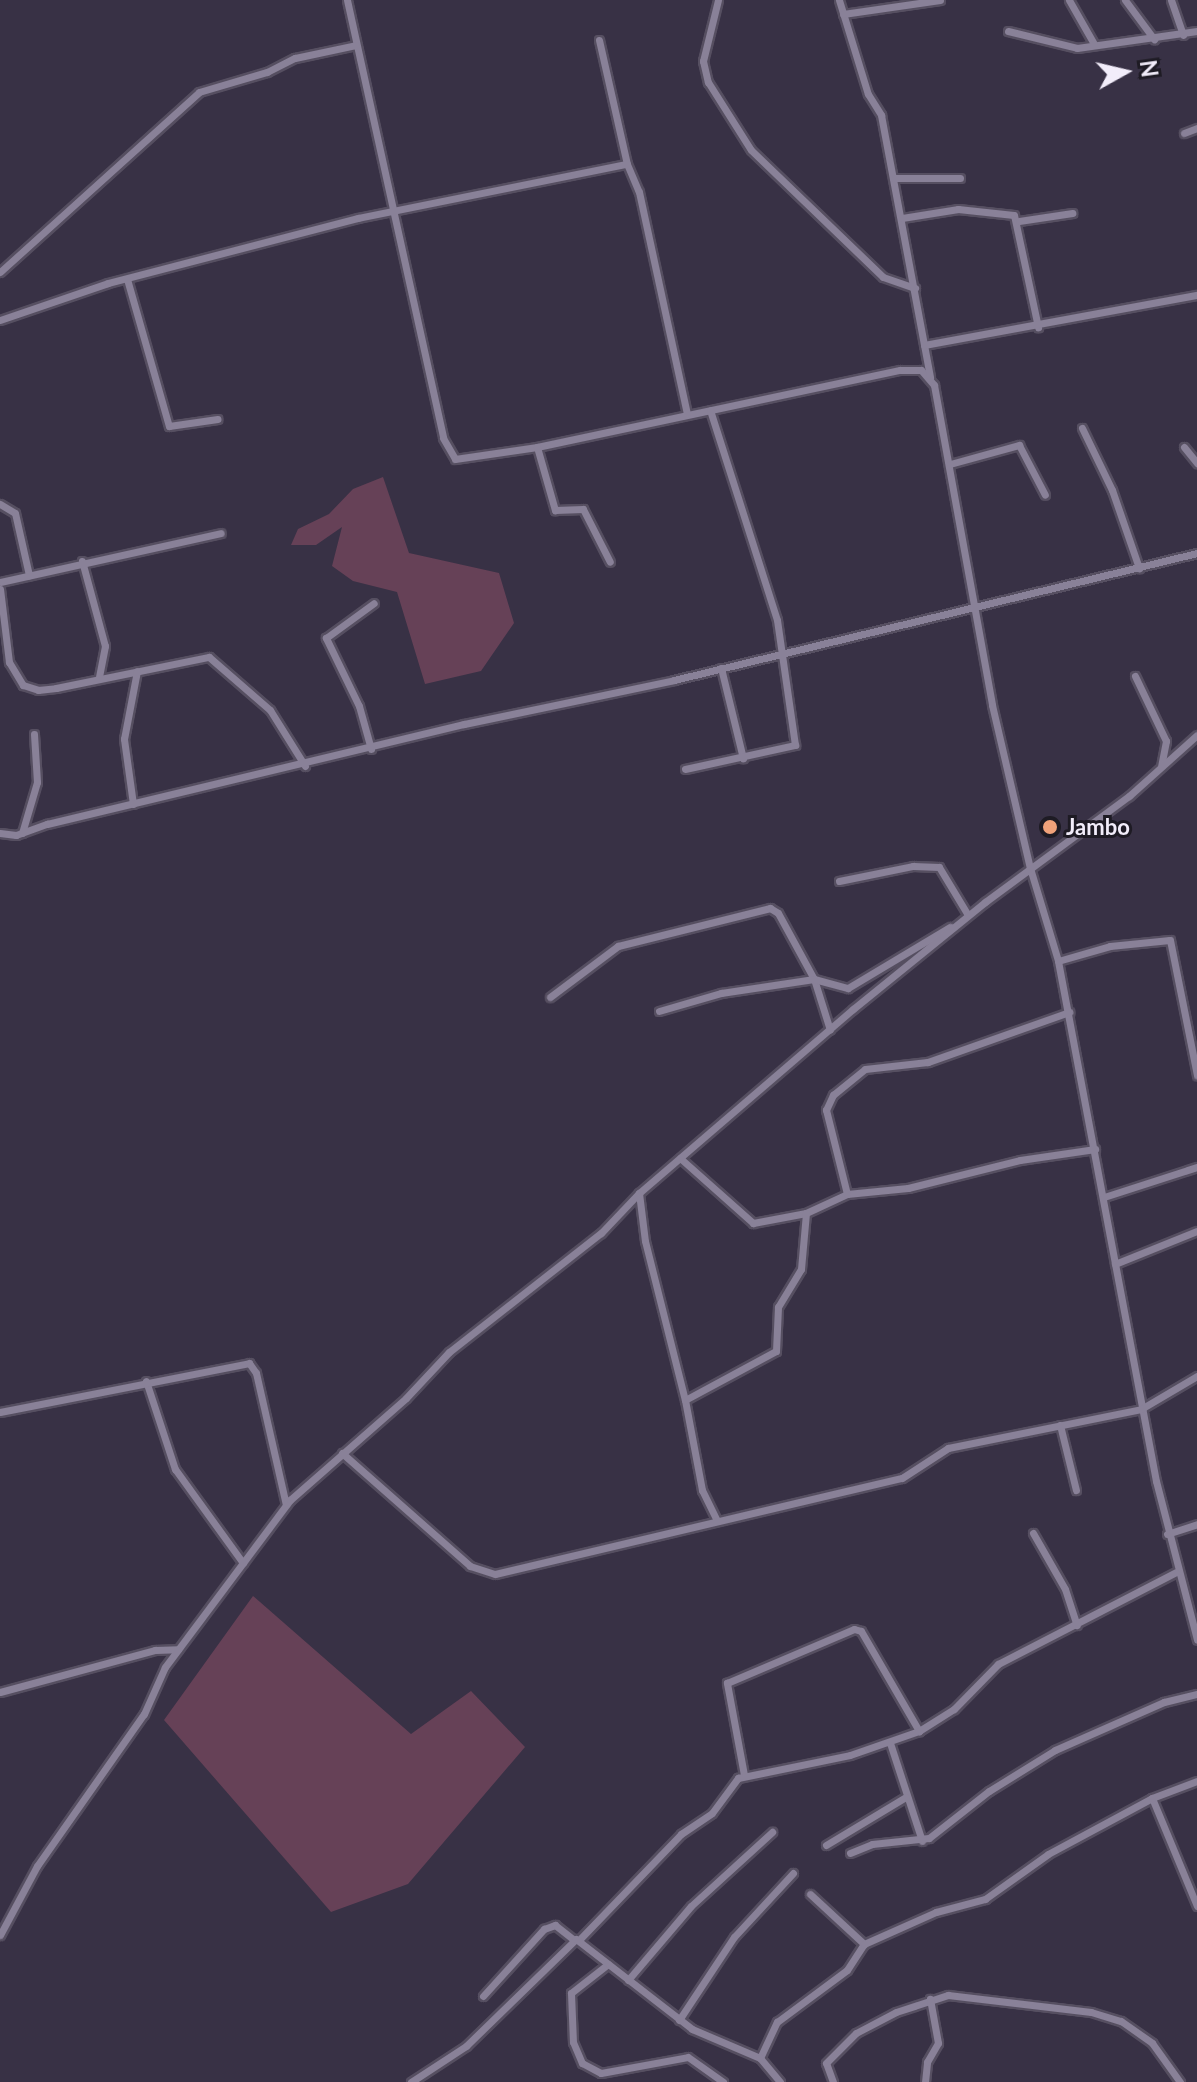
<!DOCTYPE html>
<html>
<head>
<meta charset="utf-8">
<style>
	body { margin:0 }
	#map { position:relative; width:1197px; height:2082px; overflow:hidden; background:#383145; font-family:Lato,sans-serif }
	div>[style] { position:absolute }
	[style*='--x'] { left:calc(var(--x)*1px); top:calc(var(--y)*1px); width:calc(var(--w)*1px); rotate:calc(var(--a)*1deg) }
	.green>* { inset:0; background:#664157 }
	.roads { filter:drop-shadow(2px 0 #564f61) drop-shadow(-2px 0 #564f61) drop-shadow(0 2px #564f61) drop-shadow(0 -2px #564f61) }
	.street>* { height:7px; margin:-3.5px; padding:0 3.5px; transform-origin:3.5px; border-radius:3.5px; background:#898198 }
	.dots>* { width:22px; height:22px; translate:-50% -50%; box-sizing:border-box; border:4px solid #1e1b24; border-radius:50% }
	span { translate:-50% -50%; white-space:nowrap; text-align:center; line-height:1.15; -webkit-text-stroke:6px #1e1b24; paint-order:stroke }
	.poi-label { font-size:22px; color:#f2edfa; font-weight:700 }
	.left { translate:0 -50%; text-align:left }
	.north { position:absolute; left:1085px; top:32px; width:80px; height:80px; -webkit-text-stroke:6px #1e1b24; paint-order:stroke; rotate:82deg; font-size:22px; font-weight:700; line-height:32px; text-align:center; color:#f2edfa }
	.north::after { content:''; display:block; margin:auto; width:28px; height:36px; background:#f2edfa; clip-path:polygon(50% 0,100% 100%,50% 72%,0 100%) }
</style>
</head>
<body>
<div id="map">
	<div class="green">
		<i style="clip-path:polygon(383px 477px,409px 553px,499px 573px,514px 623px,481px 671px,425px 684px,397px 592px,353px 581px,332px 566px,342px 527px,316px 545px,291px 545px,298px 529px,329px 514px,353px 489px)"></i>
		<i style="clip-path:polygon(253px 1596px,411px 1734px,471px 1691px,525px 1747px,408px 1884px,331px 1912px,164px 1720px)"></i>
	</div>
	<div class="roads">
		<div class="street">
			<i style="--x:347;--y:0;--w:448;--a:77.6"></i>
			<i style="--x:443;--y:438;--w:24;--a:60"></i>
			<i style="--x:455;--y:459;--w:83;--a:-8.3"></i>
			<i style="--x:537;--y:447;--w:371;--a:-12"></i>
			<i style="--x:900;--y:370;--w:21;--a:0"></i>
			<i style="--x:921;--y:370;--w:20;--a:49"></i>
			<i style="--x:934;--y:385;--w:325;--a:79.7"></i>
			<i style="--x:992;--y:705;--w:167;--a:76.9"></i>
			<i style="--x:1030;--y:868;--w:97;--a:73.2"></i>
			<i style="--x:1058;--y:961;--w:529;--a:79.33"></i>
			<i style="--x:1156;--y:1481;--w:164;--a:75.5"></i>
			<i style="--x:718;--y:0;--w:63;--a:103.8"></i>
			<i style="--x:703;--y:61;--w:22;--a:77"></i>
			<i style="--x:708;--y:82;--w:80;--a:57.7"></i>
			<i style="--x:751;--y:150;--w:183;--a:43.9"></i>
			<i style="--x:883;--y:277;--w:34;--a:19"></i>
			<i style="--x:839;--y:0;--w:98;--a:72.9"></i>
			<i style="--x:868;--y:94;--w:25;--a:58"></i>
			<i style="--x:881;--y:115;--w:267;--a:79.4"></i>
			<i style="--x:1069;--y:0;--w:51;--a:60.4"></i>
			<i style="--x:1125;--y:0;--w:49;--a:53.4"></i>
			<i style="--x:1171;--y:0;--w:37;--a:71"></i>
			<i style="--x:843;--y:14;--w:98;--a:-8.2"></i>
			<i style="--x:1008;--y:31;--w:71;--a:13.8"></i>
			<i style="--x:1077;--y:48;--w:121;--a:-8.1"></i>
			<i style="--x:599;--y:40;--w:127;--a:77.3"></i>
			<i style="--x:627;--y:164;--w:30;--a:67"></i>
			<i style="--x:639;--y:192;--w:227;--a:77.8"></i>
			<i style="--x:1184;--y:133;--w:14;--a:-21"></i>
			<i style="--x:895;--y:178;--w:65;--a:0"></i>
			<i style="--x:902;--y:218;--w:57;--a:-9.1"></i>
			<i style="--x:958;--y:209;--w:56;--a:6.1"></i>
			<i style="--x:1014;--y:215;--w:115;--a:77.9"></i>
			<i style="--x:1019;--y:221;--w:54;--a:-8.6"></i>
			<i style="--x:0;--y:272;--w:268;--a:-42.1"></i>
			<i style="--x:199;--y:92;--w:71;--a:-16.4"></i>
			<i style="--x:267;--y:72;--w:31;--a:-27"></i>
			<i style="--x:295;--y:58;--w:62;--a:-12"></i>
			<i style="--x:127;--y:279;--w:153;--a:74.1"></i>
			<i style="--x:169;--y:426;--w:49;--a:-8.3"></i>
			<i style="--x:0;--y:320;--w:114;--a:-18.9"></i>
			<i style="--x:108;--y:283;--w:258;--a:-14.6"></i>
			<i style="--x:358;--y:218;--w:274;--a:-11.4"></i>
			<i style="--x:924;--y:345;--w:278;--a:-10.4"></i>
			<i style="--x:1082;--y:428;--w:69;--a:64.2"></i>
			<i style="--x:1112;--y:490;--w:83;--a:70.9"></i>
			<i style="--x:537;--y:447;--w:66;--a:74.1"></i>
			<i style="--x:555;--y:510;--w:28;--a:-2"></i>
			<i style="--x:583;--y:509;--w:59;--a:63"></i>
			<i style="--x:1184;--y:447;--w:21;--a:51"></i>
			<i style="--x:950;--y:464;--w:72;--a:-15.4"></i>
			<i style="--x:1019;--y:445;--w:56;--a:62.5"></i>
			<i style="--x:0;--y:504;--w:17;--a:31"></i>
			<i style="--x:15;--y:513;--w:64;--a:77.3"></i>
			<i style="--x:82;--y:561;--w:88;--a:74.9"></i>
			<i style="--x:105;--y:646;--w:31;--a:101"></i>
			<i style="--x:0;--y:582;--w:226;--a:-12.5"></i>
			<i style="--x:0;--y:589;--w:74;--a:83"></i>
			<i style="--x:9;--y:662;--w:27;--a:59"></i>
			<i style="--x:23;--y:685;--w:16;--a:18"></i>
			<i style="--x:38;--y:690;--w:18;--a:-6"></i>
			<i style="--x:56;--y:688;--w:156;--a:-11.5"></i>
			<i style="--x:209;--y:657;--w:81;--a:41"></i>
			<i style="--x:270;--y:710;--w:66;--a:58"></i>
			<i style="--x:721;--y:668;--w:93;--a:76.3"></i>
			<i style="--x:1135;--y:676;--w:72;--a:64.5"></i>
			<i style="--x:1166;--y:741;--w:25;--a:101"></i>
			<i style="--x:371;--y:749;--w:45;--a:-105.6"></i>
			<i style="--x:359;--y:706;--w:76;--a:-115.9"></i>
			<i style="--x:326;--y:638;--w:59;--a:-36.1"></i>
			<i style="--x:685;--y:769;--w:113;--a:-12.3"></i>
			<i style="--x:795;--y:745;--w:126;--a:-98.2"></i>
			<i style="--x:777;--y:620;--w:220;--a:-107.7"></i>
			<i style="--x:133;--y:804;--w:66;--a:-97.9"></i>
			<i style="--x:124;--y:739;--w:69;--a:-79.2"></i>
			<i style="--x:0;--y:833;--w:16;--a:7"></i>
			<i style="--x:16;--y:835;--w:33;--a:-20"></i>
			<i style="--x:47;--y:824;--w:429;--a:-13.5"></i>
			<i style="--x:464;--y:724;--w:215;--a:-11.8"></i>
			<i style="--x:674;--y:680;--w:538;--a:-13.65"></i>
			<i style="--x:22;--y:833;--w:53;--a:-73.6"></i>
			<i style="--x:37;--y:782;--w:48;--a:-93.6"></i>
			<i style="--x:839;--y:881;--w:76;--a:-11.5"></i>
			<i style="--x:913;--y:866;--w:26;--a:2"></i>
			<i style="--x:939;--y:867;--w:56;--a:58.9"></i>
			<i style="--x:1058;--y:961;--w:54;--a:-16.1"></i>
			<i style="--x:1110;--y:946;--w:60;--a:-5.7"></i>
			<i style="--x:1170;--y:940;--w:138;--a:78.7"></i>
			<i style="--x:550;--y:997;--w:85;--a:-36.9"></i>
			<i style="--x:618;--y:946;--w:157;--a:-14"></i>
			<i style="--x:770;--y:908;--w:9;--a:32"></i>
			<i style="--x:778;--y:913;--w:75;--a:61.4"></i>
			<i style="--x:814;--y:979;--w:53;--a:72.6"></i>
			<i style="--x:659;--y:1011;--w:65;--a:-16.2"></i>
			<i style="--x:721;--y:993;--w:94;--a:-8.6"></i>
			<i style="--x:814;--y:979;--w:35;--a:15"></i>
			<i style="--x:848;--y:988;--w:119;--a:-30.9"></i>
			<i style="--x:680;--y:1158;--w:98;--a:41.7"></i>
			<i style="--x:753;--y:1223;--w:54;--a:-10.7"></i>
			<i style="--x:806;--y:1213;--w:45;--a:-24.9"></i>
			<i style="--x:847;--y:1194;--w:61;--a:-5.6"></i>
			<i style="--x:908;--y:1188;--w:115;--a:-14"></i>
			<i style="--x:1020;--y:1160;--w:76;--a:-8.3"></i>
			<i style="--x:639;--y:1193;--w:48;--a:82.9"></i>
			<i style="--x:645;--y:1241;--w:164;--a:75.9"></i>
			<i style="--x:685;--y:1400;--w:92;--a:79.3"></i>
			<i style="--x:702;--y:1490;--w:34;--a:64"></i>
			<i style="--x:847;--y:1194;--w:87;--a:-104"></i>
			<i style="--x:826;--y:1110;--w:17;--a:-65"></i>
			<i style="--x:833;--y:1095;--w:41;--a:-39.1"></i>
			<i style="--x:865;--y:1069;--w:63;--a:-6.3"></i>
			<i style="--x:928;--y:1062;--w:150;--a:-19.5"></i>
			<i style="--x:1104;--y:1197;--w:98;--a:-17.9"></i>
			<i style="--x:1115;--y:1264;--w:88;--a:-21.9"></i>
			<i style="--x:146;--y:1381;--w:93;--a:71.8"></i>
			<i style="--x:175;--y:1469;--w:116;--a:54.1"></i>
			<i style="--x:685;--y:1400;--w:103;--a:-28.3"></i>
			<i style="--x:776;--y:1351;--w:44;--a:-87.4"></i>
			<i style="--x:778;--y:1307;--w:44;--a:-58.8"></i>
			<i style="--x:801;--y:1269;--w:56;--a:-84.9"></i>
			<i style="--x:0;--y:1412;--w:254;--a:-11.1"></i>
			<i style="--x:249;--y:1363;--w:12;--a:55"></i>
			<i style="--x:256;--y:1373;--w:135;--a:77.2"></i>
			<i style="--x:1060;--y:1425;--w:67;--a:76.2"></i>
			<i style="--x:342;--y:1453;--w:171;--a:41.4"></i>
			<i style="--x:470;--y:1566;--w:26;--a:18"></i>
			<i style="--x:495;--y:1574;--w:418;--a:-13.3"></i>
			<i style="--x:902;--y:1478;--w:55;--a:-33.1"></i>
			<i style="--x:948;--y:1448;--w:197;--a:-11.4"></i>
			<i style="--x:1141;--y:1409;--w:65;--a:-30.5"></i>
			<i style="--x:1033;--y:1533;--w:64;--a:60.3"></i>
			<i style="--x:1065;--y:1589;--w:38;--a:72"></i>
			<i style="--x:1167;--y:1534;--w:32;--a:-18"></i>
			<i style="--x:0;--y:1692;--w:161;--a:-15.2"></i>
			<i style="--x:155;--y:1650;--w:23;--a:-2"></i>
			<i style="--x:890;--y:1743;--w:103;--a:71.9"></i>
			<i style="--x:744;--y:1775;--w:94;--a:-100.5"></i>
			<i style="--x:727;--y:1683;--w:138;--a:-23"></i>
			<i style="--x:854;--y:1629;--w:7;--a:16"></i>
			<i style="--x:861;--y:1631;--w:116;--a:59.9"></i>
			<i style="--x:1152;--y:1798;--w:117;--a:67.4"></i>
			<i style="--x:826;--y:1845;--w:93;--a:-31"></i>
			<i style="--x:850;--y:1853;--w:24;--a:-22"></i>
			<i style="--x:872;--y:1844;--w:57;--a:-6"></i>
			<i style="--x:929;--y:1838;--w:76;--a:-38.1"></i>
			<i style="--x:989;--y:1791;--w:78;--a:-31.8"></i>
			<i style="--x:1055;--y:1750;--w:119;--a:-23.8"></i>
			<i style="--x:1164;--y:1702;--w:34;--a:-14"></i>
			<i style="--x:810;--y:1894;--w:74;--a:42.8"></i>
			<i style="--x:0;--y:1935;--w:78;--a:-61.8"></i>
			<i style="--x:37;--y:1866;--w:186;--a:-54.9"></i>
			<i style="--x:144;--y:1714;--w:51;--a:-65.9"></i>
			<i style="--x:165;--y:1667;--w:209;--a:-53.2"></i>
			<i style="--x:290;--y:1500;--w:154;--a:-41.3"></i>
			<i style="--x:406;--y:1398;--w:63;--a:-46.9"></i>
			<i style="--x:449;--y:1352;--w:193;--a:-38.1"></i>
			<i style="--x:601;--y:1233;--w:55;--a:-46.5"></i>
			<i style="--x:639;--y:1193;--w:282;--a:-40.7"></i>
			<i style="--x:853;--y:1009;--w:170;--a:-39"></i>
			<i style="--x:985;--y:902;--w:179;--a:-36.4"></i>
			<i style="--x:1129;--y:796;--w:91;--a:-41.9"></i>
			<i style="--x:579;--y:1940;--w:147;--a:-46.1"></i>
			<i style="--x:681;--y:1834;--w:37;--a:-34"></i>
			<i style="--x:712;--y:1813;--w:44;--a:-53.4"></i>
			<i style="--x:738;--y:1778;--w:114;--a:-11.6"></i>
			<i style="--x:850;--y:1755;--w:73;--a:-19.2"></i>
			<i style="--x:919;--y:1731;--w:41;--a:-32.2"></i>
			<i style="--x:954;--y:1709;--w:63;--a:-45.6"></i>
			<i style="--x:998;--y:1664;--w:200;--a:-27.3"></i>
			<i style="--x:608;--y:1964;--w:47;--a:141.9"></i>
			<i style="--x:571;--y:1993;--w:49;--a:87.7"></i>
			<i style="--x:573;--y:2042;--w:23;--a:67"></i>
			<i style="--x:582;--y:2063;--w:21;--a:28"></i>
			<i style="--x:601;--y:2073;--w:88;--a:-10.4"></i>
			<i style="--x:688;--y:2057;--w:43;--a:35.5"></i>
			<i style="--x:628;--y:1980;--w:97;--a:-49.6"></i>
			<i style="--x:691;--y:1906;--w:110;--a:-42.4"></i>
			<i style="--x:483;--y:1996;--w:91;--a:-47.7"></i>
			<i style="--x:544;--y:1929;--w:12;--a:-20"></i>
			<i style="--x:555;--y:1925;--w:23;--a:38"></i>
			<i style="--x:679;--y:2020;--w:100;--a:-56.5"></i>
			<i style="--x:734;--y:1937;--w:87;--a:-47.3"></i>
			<i style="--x:760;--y:2058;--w:40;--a:-65"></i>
			<i style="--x:777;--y:2022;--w:87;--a:-36.6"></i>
			<i style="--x:847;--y:1970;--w:31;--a:-57"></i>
			<i style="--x:864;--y:1944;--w:79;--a:-24"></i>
			<i style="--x:936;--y:1912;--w:51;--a:-14.9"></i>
			<i style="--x:985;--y:1899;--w:77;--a:-35.5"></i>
			<i style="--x:1048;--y:1854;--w:118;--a:-28.3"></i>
			<i style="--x:1152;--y:1798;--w:48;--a:-20.7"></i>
			<i style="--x:411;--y:2082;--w:66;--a:-33.2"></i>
			<i style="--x:466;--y:2046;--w:153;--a:-44.2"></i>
			<i style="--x:576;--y:1939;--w:147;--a:37.8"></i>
			<i style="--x:692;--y:2029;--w:74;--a:23.1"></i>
			<i style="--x:760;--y:2058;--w:31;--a:50"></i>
			<i style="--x:833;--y:2082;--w:20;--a:-110"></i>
			<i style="--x:826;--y:2063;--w:42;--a:-45"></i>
			<i style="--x:856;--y:2033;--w:45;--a:-27.7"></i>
			<i style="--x:896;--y:2012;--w:55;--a:-18.1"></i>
			<i style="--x:948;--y:1995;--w:144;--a:6.8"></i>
			<i style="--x:1091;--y:2012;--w:31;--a:17"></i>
			<i style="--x:1121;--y:2021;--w:38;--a:35"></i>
			<i style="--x:1152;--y:2043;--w:48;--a:54.3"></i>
			<i style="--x:925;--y:2082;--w:20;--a:-84"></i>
			<i style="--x:927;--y:2062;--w:22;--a:-60"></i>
			<i style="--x:938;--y:2043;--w:45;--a:-100.3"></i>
		</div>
	</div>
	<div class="dots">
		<i style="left:1050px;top:827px;background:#f0a27a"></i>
	</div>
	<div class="poi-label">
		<span class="left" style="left:1066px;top:827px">Jambo</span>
	</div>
	<div class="north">N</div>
</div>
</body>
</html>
